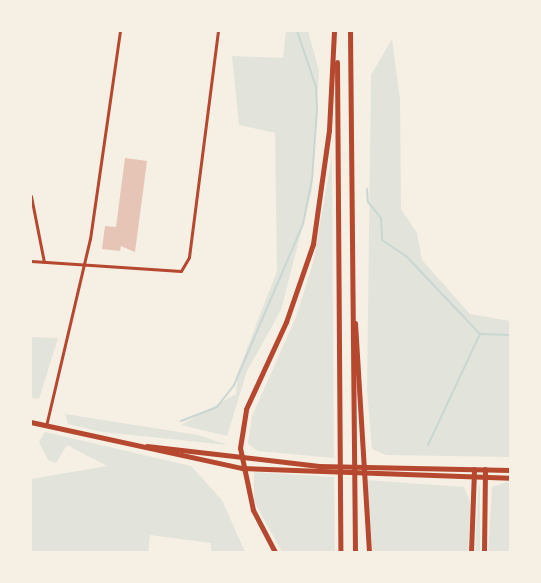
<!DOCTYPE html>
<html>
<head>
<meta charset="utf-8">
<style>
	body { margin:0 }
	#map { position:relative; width:541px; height:583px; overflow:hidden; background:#f6efe4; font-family:Signika,sans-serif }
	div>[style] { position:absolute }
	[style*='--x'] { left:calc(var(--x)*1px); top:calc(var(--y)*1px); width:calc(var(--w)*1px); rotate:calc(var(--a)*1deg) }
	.green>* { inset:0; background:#e2e4dc }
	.stream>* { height:2px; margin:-1px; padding:0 1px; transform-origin:1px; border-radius:1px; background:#c9d6d2 }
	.building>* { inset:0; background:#e6c5b7 }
	.minor>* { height:3px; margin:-1.5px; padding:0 1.5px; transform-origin:1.5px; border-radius:1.5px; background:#b5482f }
	.secondary>* { height:4.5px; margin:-2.25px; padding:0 2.25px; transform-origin:2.25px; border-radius:2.25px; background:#b5482f }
	.trunk>* { height:5px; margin:-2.5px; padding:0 2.5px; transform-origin:2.5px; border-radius:2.5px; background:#b5482f }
	span { translate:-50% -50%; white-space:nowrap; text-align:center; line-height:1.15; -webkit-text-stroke:5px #f6efe4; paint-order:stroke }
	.frame { position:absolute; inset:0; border:32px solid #f6efe4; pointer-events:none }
</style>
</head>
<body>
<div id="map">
	<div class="green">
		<i style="clip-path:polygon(286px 31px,308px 31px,319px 71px,312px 190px,281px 310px,247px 371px,227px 436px,181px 425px,236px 394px,238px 372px,277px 271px,275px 133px,239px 125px,232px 56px,283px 58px)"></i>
		<i style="clip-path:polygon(392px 39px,400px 99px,401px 209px,417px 233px,422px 260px,470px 314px,510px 321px,510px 457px,386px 455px,372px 449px,367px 390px,371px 75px)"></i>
		<i style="clip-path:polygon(332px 156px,334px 458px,258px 451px,248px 444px,252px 416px,296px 317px,313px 263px)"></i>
		<i style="clip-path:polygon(31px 337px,58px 338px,39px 399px,31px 398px)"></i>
		<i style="clip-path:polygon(65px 414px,198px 435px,228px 445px,102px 432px,68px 424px)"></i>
		<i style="clip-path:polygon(45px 432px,191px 466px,222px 500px,245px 552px,211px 552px,211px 543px,150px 535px,148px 552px,31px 552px,31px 479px,107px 466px,67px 445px,56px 463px,48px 460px,39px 442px)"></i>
		<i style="clip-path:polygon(254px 472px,334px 477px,335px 552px,282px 552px,254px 501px)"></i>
		<i style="clip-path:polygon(365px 480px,464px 487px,471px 505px,468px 552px,373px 552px)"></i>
		<i style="clip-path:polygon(510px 481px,510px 552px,488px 552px,492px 487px)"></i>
		<i style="clip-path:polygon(480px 484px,480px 552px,475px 552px,478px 491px)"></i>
	</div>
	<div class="stream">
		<i style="--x:367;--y:189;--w:13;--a:86"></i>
		<i style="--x:368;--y:202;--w:21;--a:51"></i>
		<i style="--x:381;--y:218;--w:22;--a:87"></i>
		<i style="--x:382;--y:240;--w:29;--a:34"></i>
		<i style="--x:406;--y:256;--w:108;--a:46.5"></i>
		<i style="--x:480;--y:334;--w:30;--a:2"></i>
		<i style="--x:181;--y:421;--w:39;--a:-21"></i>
		<i style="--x:217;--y:407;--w:28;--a:-52"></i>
		<i style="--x:234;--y:385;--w:175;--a:-66.8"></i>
		<i style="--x:303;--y:224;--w:46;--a:-78.7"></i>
		<i style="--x:312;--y:179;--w:70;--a:-85.9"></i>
		<i style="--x:317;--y:109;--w:22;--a:-93"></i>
		<i style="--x:316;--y:87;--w:59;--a:-108.7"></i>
		<i style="--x:428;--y:445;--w:123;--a:-64.9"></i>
	</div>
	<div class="building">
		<i style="clip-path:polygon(125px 158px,147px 161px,135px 252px,121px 246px,120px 251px,102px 249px,105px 226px,116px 227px)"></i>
	</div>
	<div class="minor">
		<i style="--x:510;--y:175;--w:39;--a:90"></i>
		<i style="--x:31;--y:196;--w:67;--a:78.9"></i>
		<i style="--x:31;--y:261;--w:150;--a:3.8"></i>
		<i style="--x:181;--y:271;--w:16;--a:-60"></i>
		<i style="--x:189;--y:257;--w:228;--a:-82.7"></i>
		<i style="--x:46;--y:426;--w:192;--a:-76.8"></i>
		<i style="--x:90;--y:239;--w:210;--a:-81.8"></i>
	</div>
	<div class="secondary">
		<i style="--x:31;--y:422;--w:216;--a:12.3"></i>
		<i style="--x:242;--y:468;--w:268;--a:2.1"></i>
		<i style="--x:147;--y:446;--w:173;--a:6.6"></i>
		<i style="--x:319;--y:466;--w:191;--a:1.2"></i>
	</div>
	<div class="trunk">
		<i style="--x:350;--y:31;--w:521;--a:89.45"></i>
		<i style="--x:337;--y:62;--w:490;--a:89.6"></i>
		<i style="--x:355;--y:323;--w:229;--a:86.5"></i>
		<i style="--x:275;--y:552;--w:47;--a:-117.6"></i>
		<i style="--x:253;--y:510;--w:63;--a:-101.8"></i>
		<i style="--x:240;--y:448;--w:39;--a:-81"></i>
		<i style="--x:246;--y:409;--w:96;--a:-65.3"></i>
		<i style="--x:286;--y:322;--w:83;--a:-70.9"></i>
		<i style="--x:313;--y:244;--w:115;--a:-82"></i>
		<i style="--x:329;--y:130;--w:99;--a:-87.1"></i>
		<i style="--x:471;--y:552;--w:83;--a:-87.9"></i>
		<i style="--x:484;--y:552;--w:83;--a:-89.3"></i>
	</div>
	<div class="frame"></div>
</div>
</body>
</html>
